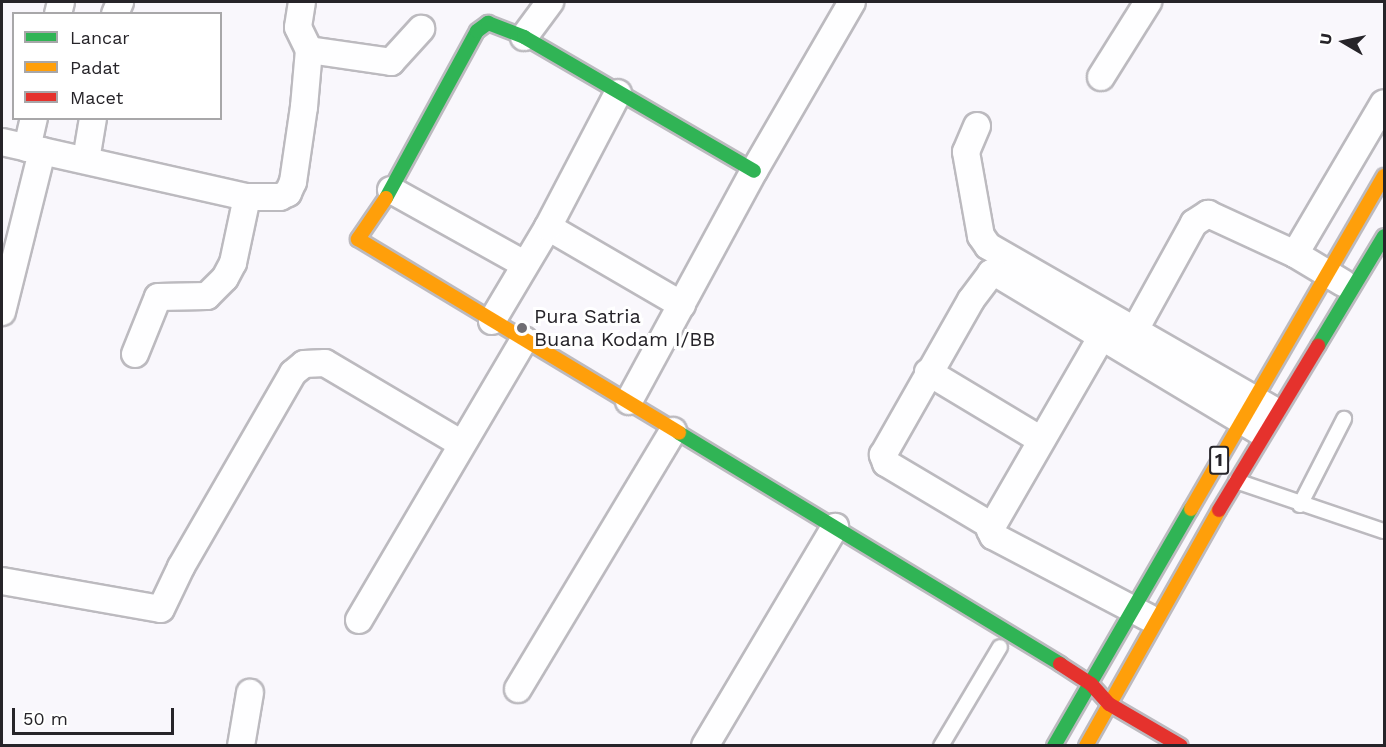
<!DOCTYPE html>
<html>
<head>
<meta charset="utf-8">
<style>
	body { margin:0 }
	#map { position:relative; width:1386px; height:747px; overflow:hidden; background:#f9f7fc; font-family:"Work Sans",sans-serif }
	div>[style] { position:absolute }
	[style*='--x'] { left:calc(var(--x)*1px); top:calc(var(--y)*1px); width:calc(var(--w)*1px); rotate:calc(var(--a)*1deg) }
	.roads { filter:drop-shadow(2px 0 #bcbabf) drop-shadow(-2px 0 #bcbabf) drop-shadow(0 2px #bcbabf) drop-shadow(0 -2px #bcbabf) }
	.lane>* { height:14px; margin:-7px; padding:0 7px; transform-origin:7px; border-radius:7px; background:#fefeff }
	.street>* { height:26px; margin:-13px; padding:0 13px; transform-origin:13px; border-radius:13px; background:#fefeff }
	.fast>* { height:14px; margin:-7px; padding:0 7px; transform-origin:7px; border-radius:7px; background:#30b455 }
	.slow>* { height:14px; margin:-7px; padding:0 7px; transform-origin:7px; border-radius:7px; background:#ff9f0a }
	.jam>* { height:14px; margin:-7px; padding:0 7px; transform-origin:7px; border-radius:7px; background:#e5322d }
	.dots>* { width:16px; height:16px; translate:-50% -50%; box-sizing:border-box; border:3px solid #fff; border-radius:50% }
	span { translate:-50% -50%; white-space:nowrap; text-align:center; line-height:1.15; -webkit-text-stroke:6px #fff; paint-order:stroke }
	.shield-label span { padding:2px 4px; background:#fff; border:2px solid; border-radius:4px; -webkit-text-stroke-width:0 }
	.shield-label { font-size:18px; color:#262429; font-weight:700 }
	.poi-label { font-size:20px; color:#262429 }
	.left { translate:0 -50%; text-align:left }
	.frame { position:absolute; inset:0; border:3px solid #262429; pointer-events:none }
	.legend { position:absolute; left:12px; top:12px; width:210px; height:108px; box-sizing:border-box; background:#fff; border:2px solid #a8a7a9; margin:0; padding:8px 10px; list-style:none; font-size:18px; color:#262429 }
	.legend li { display:flex; align-items:center; gap:12px; height:30px }
	.legend b { width:30px; border:2px solid #a8a7a9 }
	.north { position:absolute; left:1314px; top:12px; width:60px; height:60px; -webkit-text-stroke:4px #fff; paint-order:stroke; rotate:279deg; font-size:16px; font-weight:700; line-height:24px; text-align:center; color:#262429 }
	.north::after { content:''; display:block; margin:auto; width:21px; height:27px; background:#262429; clip-path:polygon(50% 0,100% 100%,50% 72%,0 100%) }
	.scale { position:absolute; left:12px; top:708px; width:162px; height:27px; box-sizing:border-box; border:3px solid #262429; border-top:0; padding-left:8px; font-size:18px; line-height:21px; white-space:nowrap; color:#262429; -webkit-text-stroke:4px #fff; paint-order:stroke }
</style>
</head>
<body>
<div id="map">
	<div class="roads">
		<div class="lane">
			<i style="--x:1236;--y:481;--w:156;--a:18.7"></i>
			<i style="--x:1300;--y:505;--w:97;--a:-62.9"></i>
			<i style="--x:941;--y:746;--w:115;--a:-59.2"></i>
		</div>
		<div class="street">
			<i style="--x:58;--y:14;--w:12;--a:-76"></i>
			<i style="--x:115;--y:14;--w:13;--a:-67"></i>
			<i style="--x:524;--y:37;--w:44;--a:-53.4"></i>
			<i style="--x:309;--y:50;--w:83;--a:8.3"></i>
			<i style="--x:391;--y:62;--w:45;--a:-47.7"></i>
			<i style="--x:1101;--y:77;--w:89;--a:-57.9"></i>
			<i style="--x:977;--y:126;--w:28;--a:113"></i>
			<i style="--x:966;--y:152;--w:85;--a:79.9"></i>
			<i style="--x:981;--y:236;--w:12;--a:55"></i>
			<i style="--x:988;--y:246;--w:327;--a:29.9"></i>
			<i style="--x:2;--y:142;--w:251;--a:12.7"></i>
			<i style="--x:247;--y:197;--w:33;--a:0"></i>
			<i style="--x:280;--y:197;--w:9;--a:-27"></i>
			<i style="--x:288;--y:193;--w:12;--a:-66"></i>
			<i style="--x:293;--y:182;--w:76;--a:-81.7"></i>
			<i style="--x:304;--y:107;--w:57;--a:-85"></i>
			<i style="--x:309;--y:50;--w:25;--a:-116"></i>
			<i style="--x:298;--y:27;--w:25;--a:-81"></i>
			<i style="--x:27;--y:148;--w:31;--a:-77"></i>
			<i style="--x:86;--y:160;--w:43;--a:-80.5"></i>
			<i style="--x:391;--y:190;--w:152;--a:29.1"></i>
			<i style="--x:548;--y:227;--w:155;--a:30.2"></i>
			<i style="--x:1295;--y:254;--w:175;--a:-59.5"></i>
			<i style="--x:2;--y:312;--w:166;--a:-76"></i>
			<i style="--x:492;--y:321;--w:109;--a:-59.2"></i>
			<i style="--x:548;--y:227;--w:151;--a:-62.4"></i>
			<i style="--x:1136;--y:328;--w:120;--a:-61.1"></i>
			<i style="--x:1194;--y:223;--w:17;--a:-33"></i>
			<i style="--x:1208;--y:214;--w:96;--a:24.7"></i>
			<i style="--x:1295;--y:254;--w:56;--a:31.1"></i>
			<i style="--x:1102;--y:336;--w:224;--a:120"></i>
			<i style="--x:990;--y:530;--w:7;--a:63"></i>
			<i style="--x:993;--y:536;--w:176;--a:27.7"></i>
			<i style="--x:135;--y:354;--w:61;--a:-68"></i>
			<i style="--x:158;--y:297;--w:49;--a:-1.2"></i>
			<i style="--x:207;--y:296;--w:25;--a:-45"></i>
			<i style="--x:225;--y:278;--w:17;--a:-62"></i>
			<i style="--x:233;--y:263;--w:67;--a:-78"></i>
			<i style="--x:928;--y:372;--w:132;--a:31"></i>
			<i style="--x:629;--y:401;--w:262;--a:-61.5"></i>
			<i style="--x:754;--y:171;--w:195;--a:-59.9"></i>
			<i style="--x:990;--y:525;--w:121;--a:-149.2"></i>
			<i style="--x:886;--y:463;--w:9;--a:-111"></i>
			<i style="--x:883;--y:455;--w:178;--a:-60.4"></i>
			<i style="--x:971;--y:300;--w:34;--a:-53"></i>
			<i style="--x:991;--y:273;--w:5;--a:0"></i>
			<i style="--x:996;--y:273;--w:305;--a:31"></i>
			<i style="--x:2;--y:581;--w:161;--a:10"></i>
			<i style="--x:161;--y:609;--w:47;--a:-64.5"></i>
			<i style="--x:181;--y:567;--w:224;--a:-60"></i>
			<i style="--x:293;--y:373;--w:14;--a:-39"></i>
			<i style="--x:304;--y:364;--w:21;--a:-3"></i>
			<i style="--x:325;--y:363;--w:159;--a:30.6"></i>
			<i style="--x:359;--y:620;--w:325;--a:-59.5"></i>
			<i style="--x:518;--y:689;--w:301;--a:-59"></i>
			<i style="--x:241;--y:746;--w:54;--a:-80.4"></i>
			<i style="--x:705;--y:746;--w:255;--a:-59.3"></i>
		</div>
		<div class="fast">
			<i style="--x:386;--y:198;--w:190;--a:-61.4"></i>
			<i style="--x:477;--y:31;--w:14;--a:-36"></i>
			<i style="--x:488;--y:23;--w:39;--a:21"></i>
			<i style="--x:524;--y:37;--w:266;--a:30.2"></i>
			<i style="--x:1318;--y:346;--w:128;--a:-59"></i>
			<i style="--x:679;--y:433;--w:446;--a:31.2"></i>
			<i style="--x:1054;--y:746;--w:274;--a:-60"></i>
		</div>
		<div class="slow">
			<i style="--x:386;--y:198;--w:50;--a:124.3"></i>
			<i style="--x:358;--y:239;--w:375;--a:31.1"></i>
			<i style="--x:1191;--y:509;--w:385;--a:-59.9"></i>
			<i style="--x:1086;--y:746;--w:271;--a:-60.6"></i>
		</div>
		<div class="jam">
			<i style="--x:1219;--y:510;--w:192;--a:-58.9"></i>
			<i style="--x:1060;--y:664;--w:37;--a:33"></i>
			<i style="--x:1091;--y:684;--w:27;--a:48"></i>
			<i style="--x:1109;--y:704;--w:83;--a:30.3"></i>
		</div>
	</div>
	<div class="dots">
		<i style="left:522px;top:328px;background:#706e73"></i>
	</div>
	<div class="shield-label">
		<span style="left:1219px;top:460px">1</span>
	</div>
	<div class="poi-label">
		<span class="left" style="left:534px;top:328px">Pura Satria<br>Buana Kodam I/BB</span>
	</div>
	<div class="frame"></div>
	<ul class="legend">
	<li><b style="height:8px;background:#30b455"></b>Lancar</li>
	<li><b style="height:8px;background:#ff9f0a"></b>Padat</li>
	<li><b style="height:8px;background:#e5322d"></b>Macet</li>
	</ul>
	<div class="north">U</div>
	<div class="scale">50 m</div>
</div>
</body>
</html>
